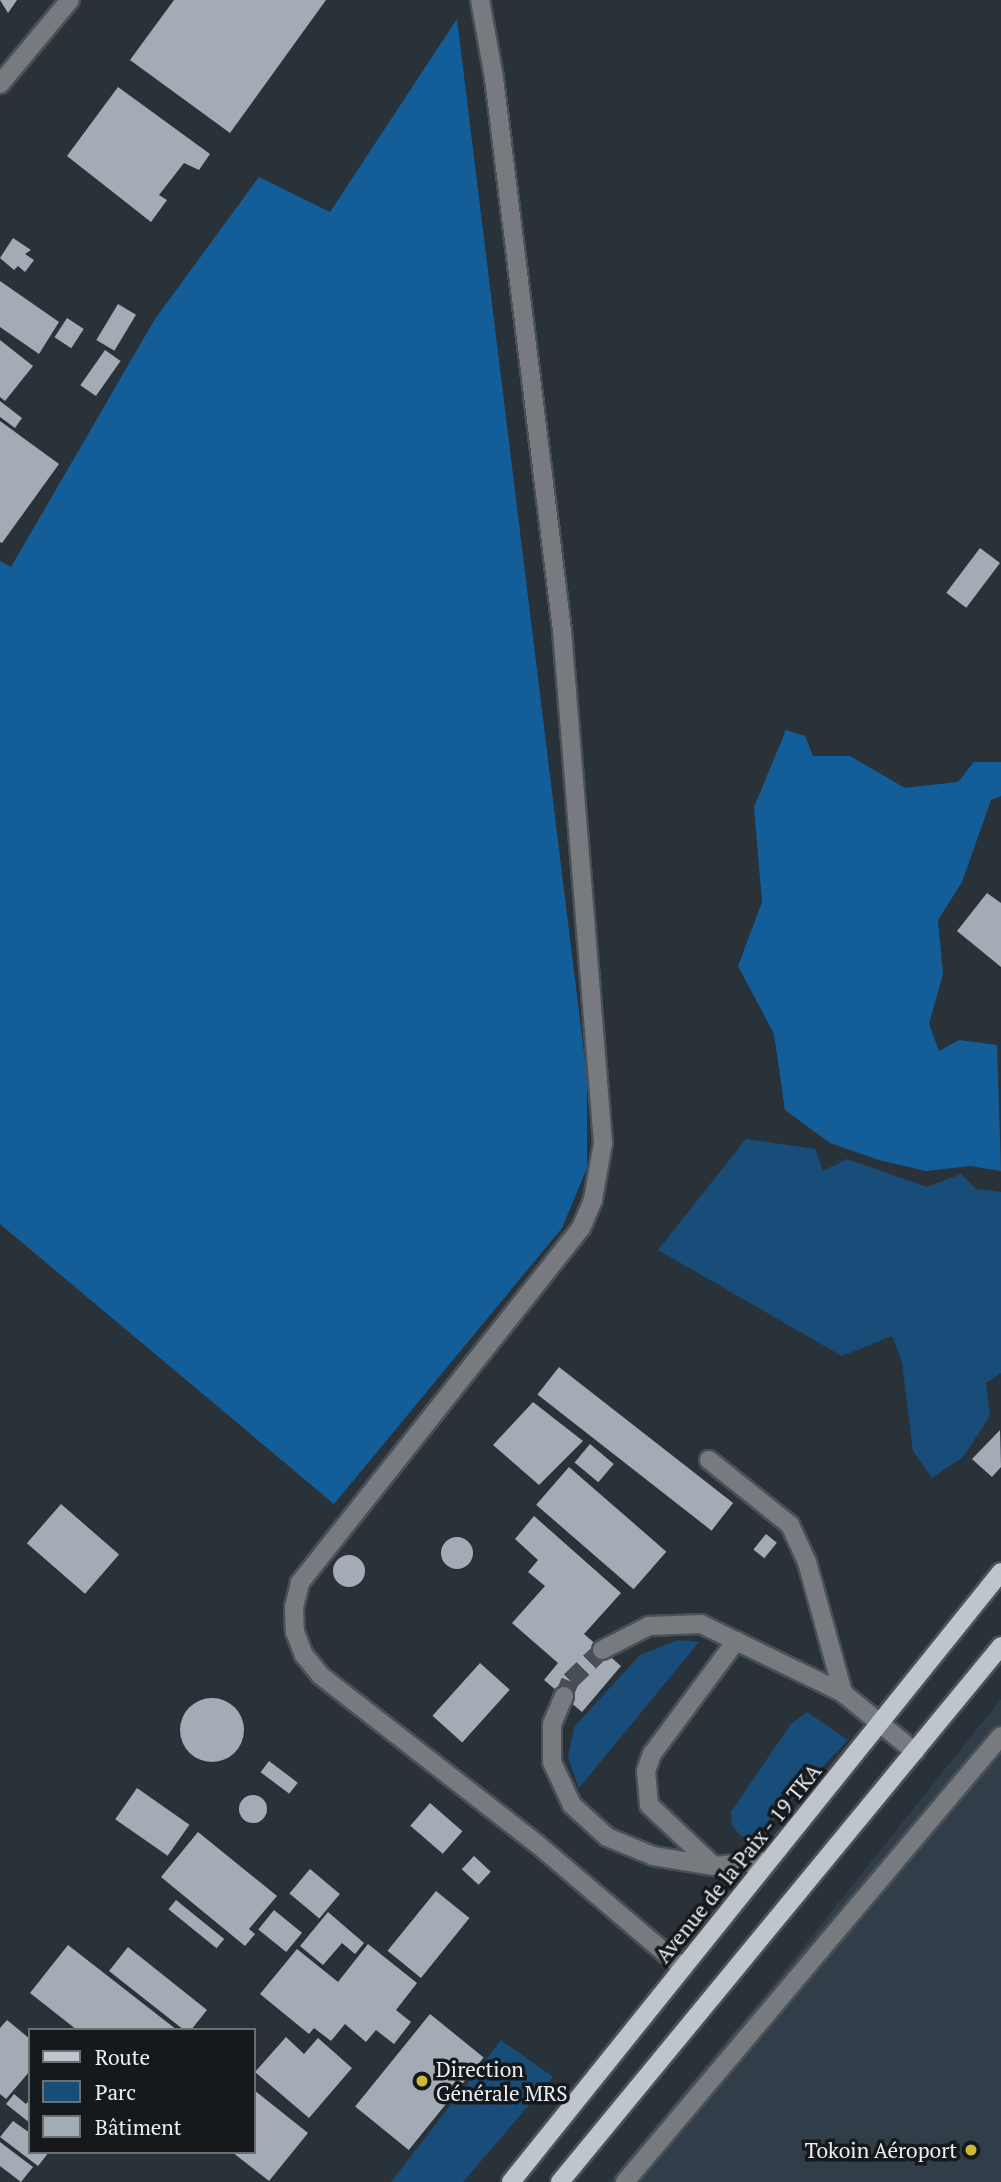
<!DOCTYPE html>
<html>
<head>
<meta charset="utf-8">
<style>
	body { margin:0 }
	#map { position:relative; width:1001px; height:2182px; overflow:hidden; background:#2a3239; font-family:"PT Serif",serif }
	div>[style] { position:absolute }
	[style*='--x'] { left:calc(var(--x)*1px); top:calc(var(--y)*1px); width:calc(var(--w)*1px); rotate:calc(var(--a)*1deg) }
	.built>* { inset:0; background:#313d48 }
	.green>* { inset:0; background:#184d79 }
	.forest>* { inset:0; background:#135e99 }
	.building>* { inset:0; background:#a3acb5; transform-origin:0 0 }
	.round { border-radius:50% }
	.minor-tunnel>* { height:18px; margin-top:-9px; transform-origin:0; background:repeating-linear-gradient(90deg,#474e55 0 18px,transparent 0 27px) }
	.roads { filter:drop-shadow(2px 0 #495057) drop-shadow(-2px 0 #495057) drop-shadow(0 2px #495057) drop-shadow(0 -2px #495057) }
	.minor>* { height:18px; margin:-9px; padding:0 9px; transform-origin:9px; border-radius:9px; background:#777b7f }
	.major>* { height:18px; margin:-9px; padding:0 9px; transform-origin:9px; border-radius:9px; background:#bdc5cd }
	.dots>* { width:19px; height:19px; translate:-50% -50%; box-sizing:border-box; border:4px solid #16191c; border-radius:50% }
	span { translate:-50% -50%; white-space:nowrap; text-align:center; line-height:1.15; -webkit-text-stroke:7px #16191c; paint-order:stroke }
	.street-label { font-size:21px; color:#ebeff4 }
	.poi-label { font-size:21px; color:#ebeff4 }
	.left { translate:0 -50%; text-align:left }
	.right { translate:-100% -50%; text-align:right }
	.legend { position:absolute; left:28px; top:2028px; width:228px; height:126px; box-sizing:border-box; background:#16191c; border:2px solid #6b6f72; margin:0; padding:9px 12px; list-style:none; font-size:21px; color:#ebeff4 }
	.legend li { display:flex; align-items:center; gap:14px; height:35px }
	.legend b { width:35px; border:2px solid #6b6f72 }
</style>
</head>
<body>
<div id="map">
	<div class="built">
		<i style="clip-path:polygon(1001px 1699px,1001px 2182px,609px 2182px,772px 1986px)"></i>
	</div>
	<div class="green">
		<i style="clip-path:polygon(746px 1139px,815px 1149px,823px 1171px,847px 1159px,927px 1187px,961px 1174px,976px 1189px,1001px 1192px,1001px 1373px,986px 1383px,990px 1416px,963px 1457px,932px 1478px,913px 1451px,902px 1362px,892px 1336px,842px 1356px,658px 1250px)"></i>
		<i style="clip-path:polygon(678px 1640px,699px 1642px,579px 1788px,568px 1758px,574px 1727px,640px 1655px)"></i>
		<i style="clip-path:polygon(807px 1712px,848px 1740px,754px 1840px,741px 1836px,732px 1825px,731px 1812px,791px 1724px)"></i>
		<i style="clip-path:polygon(501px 2040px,553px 2077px,463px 2182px,391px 2182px)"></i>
	</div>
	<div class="forest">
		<i style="clip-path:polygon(457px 19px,587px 1077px,587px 1168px,562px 1228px,334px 1504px,0 1224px,0 561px,11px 567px,155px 319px,259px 177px,330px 212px)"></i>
		<i style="clip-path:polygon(786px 730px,805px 736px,813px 756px,850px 756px,905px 788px,958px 782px,974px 762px,1001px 762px,1001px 796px,991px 800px,962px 882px,938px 920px,943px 974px,929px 1024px,939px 1051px,959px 1040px,997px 1045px,1001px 1171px,971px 1166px,926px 1171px,879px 1160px,830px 1143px,785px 1110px,774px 1034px,738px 966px,762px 902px,754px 807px)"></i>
	</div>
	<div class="building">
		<i style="clip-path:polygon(0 0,17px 0,8px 13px)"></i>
		<i style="clip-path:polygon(174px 0,326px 0,230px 133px,130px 60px)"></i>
		<i style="clip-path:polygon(118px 87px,210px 154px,199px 170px,184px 163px,159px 195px,167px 200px,151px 222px,67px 156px)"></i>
		<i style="clip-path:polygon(13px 238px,31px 250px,25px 254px,34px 260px,25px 272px,18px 266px,14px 270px,0 258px)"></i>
		<i style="clip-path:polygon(0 281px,59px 322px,39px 354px,0 327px)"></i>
		<i style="left:118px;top:304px;width:21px;height:42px;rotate:31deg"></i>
		<i style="left:67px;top:318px;width:20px;height:23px;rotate:33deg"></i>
		<i style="clip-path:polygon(0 340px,33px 366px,5px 401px,0 397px)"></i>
		<i style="left:105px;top:350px;width:19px;height:43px;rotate:35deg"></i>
		<i style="clip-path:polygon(0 401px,22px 418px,15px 428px,0 417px)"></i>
		<i style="clip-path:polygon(0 421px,59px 464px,2px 543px,0 542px)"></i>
		<i style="left:980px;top:548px;width:25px;height:56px;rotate:37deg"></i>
		<i style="clip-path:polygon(987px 893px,1001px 903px,1001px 967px,957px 931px)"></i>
		<i style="left:559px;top:1367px;width:221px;height:35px;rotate:38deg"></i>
		<i style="clip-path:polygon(533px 1402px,583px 1441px,539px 1485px,493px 1445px)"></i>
		<i style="clip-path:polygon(1000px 1430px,1001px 1467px,992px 1477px,972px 1459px)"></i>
		<i style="left:590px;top:1444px;width:31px;height:24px;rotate:40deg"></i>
		<i style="left:569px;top:1467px;width:129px;height:50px;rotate:41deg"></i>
		<i style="left:61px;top:1504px;width:77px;height:52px;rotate:41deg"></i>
		<i style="clip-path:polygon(534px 1516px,621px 1593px,584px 1634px,621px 1666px,582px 1712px,544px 1680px,558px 1663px,512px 1623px,545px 1586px,528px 1572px,538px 1560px,515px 1539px)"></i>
		<i style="left:766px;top:1534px;width:14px;height:20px;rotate:39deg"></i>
		<i class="round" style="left:441px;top:1537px;width:32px;height:32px"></i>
		<i class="round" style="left:333px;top:1555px;width:32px;height:32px"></i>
		<i style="left:480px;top:1663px;width:40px;height:71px;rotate:42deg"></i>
		<i class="round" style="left:180px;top:1698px;width:64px;height:64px"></i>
		<i style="left:269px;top:1761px;width:36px;height:14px;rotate:37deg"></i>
		<i style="left:137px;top:1788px;width:64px;height:38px;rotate:35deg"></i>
		<i class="round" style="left:239px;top:1795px;width:28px;height:28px"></i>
		<i style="left:430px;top:1803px;width:43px;height:30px;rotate:41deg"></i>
		<i style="clip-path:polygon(198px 1832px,277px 1896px,249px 1929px,255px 1934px,245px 1946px,161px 1877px)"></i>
		<i style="left:474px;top:1856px;width:23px;height:18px;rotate:43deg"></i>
		<i style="left:310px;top:1869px;width:39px;height:32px;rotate:40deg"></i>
		<i style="left:436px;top:1891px;width:43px;height:77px;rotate:39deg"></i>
		<i style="left:176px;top:1900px;width:62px;height:12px;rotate:39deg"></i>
		<i style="left:274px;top:1910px;width:36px;height:25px;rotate:39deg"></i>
		<i style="clip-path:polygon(328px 1912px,364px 1943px,355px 1954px,342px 1943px,323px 1965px,300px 1946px)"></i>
		<i style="clip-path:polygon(368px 1944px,417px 1983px,396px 2010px,411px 2022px,394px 2044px,376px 2030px,366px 2042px,345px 2024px,331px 2041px,314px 2028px,309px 2034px,260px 1994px,297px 1949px,338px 1982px)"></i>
		<i style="clip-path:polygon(68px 1945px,177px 2030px,77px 2030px,30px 1993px)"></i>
		<i style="clip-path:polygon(128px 1947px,207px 2010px,191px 2030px,184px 2030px,109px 1971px)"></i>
		<i style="left:430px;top:2014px;width:69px;height:119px;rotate:39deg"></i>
		<i style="clip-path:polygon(7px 2020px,30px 2039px,30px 2071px,6px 2099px,0 2094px,0 2028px)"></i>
		<i style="clip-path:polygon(286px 2037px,304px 2054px,318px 2038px,352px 2068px,309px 2118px,255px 2072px)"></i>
		<i style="clip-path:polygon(254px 2090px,308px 2133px,269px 2181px,232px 2152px,254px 2152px)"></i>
		<i style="clip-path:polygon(14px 2094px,26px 2104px,30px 2099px,30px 2123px,6px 2104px)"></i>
		<i style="clip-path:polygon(13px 2121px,30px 2133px,30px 2152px,49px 2152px,38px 2166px,0 2137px)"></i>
		<i style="clip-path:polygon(0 2142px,33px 2167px,21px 2182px,0 2166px)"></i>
	</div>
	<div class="minor-tunnel">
		<i style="--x:564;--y:1696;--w:16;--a:-68"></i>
		<i style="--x:570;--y:1681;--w:45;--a:-44.1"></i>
	</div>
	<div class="roads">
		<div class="minor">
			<i style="--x:480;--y:0;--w:79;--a:79.8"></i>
			<i style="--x:494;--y:78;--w:556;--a:82.98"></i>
			<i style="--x:562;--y:630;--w:515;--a:85.43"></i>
			<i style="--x:603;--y:1143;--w:58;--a:100"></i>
			<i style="--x:593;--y:1200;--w:30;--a:113"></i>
			<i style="--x:581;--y:1228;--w:453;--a:128.4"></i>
			<i style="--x:300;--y:1583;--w:25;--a:104"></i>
			<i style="--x:294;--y:1607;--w:25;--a:88"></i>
			<i style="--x:295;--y:1632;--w:25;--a:69"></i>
			<i style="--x:304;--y:1655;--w:26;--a:51"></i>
			<i style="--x:320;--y:1675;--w:274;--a:37.9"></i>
			<i style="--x:536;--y:1843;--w:193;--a:40.4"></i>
			<i style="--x:0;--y:84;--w:109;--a:-50.2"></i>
			<i style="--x:709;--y:1460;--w:104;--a:38.7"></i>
			<i style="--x:790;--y:1525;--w:41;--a:65.3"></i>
			<i style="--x:807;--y:1562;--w:136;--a:74.6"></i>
			<i style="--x:602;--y:1650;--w:53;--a:-27.1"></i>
			<i style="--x:649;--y:1626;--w:52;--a:-2.2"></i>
			<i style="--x:701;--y:1624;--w:158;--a:25.9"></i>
			<i style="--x:843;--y:1693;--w:93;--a:39.3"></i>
			<i style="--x:564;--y:1696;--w:30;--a:113"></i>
			<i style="--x:552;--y:1724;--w:38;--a:90"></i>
			<i style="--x:552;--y:1762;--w:47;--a:65.1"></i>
			<i style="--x:572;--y:1805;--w:47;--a:42.4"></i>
			<i style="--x:607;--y:1837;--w:50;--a:22.4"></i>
			<i style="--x:653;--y:1856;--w:62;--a:9.3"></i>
			<i style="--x:714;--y:1866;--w:54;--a:-5.3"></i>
			<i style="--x:714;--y:1866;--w:89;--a:-136.8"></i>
			<i style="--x:649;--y:1805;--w:34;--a:-95"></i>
			<i style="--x:646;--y:1771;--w:18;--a:-71"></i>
			<i style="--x:652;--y:1754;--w:141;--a:-53.4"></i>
			<i style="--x:625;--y:2182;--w:583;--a:-49.87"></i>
		</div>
		<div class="major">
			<i style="--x:511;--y:2182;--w:782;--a:-51.23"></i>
			<i style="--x:560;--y:2182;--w:694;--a:-50.55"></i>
		</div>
	</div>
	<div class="dots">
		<i style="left:422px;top:2081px;background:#d0b837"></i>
		<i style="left:971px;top:2150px;background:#d0b837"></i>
	</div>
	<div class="street-label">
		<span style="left:738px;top:1863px;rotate:-51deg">Avenue de la Paix - 19 TKA</span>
	</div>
	<div class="poi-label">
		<span class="left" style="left:436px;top:2081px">Direction<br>Générale MRS</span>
		<span class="right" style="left:957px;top:2150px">Tokoin Aéroport</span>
	</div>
	<ul class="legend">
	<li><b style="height:9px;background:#bdc5cd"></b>Route</li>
	<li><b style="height:19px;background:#184d79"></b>Parc</li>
	<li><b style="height:19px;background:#a3acb5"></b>Bâtiment</li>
	</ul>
</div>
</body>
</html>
